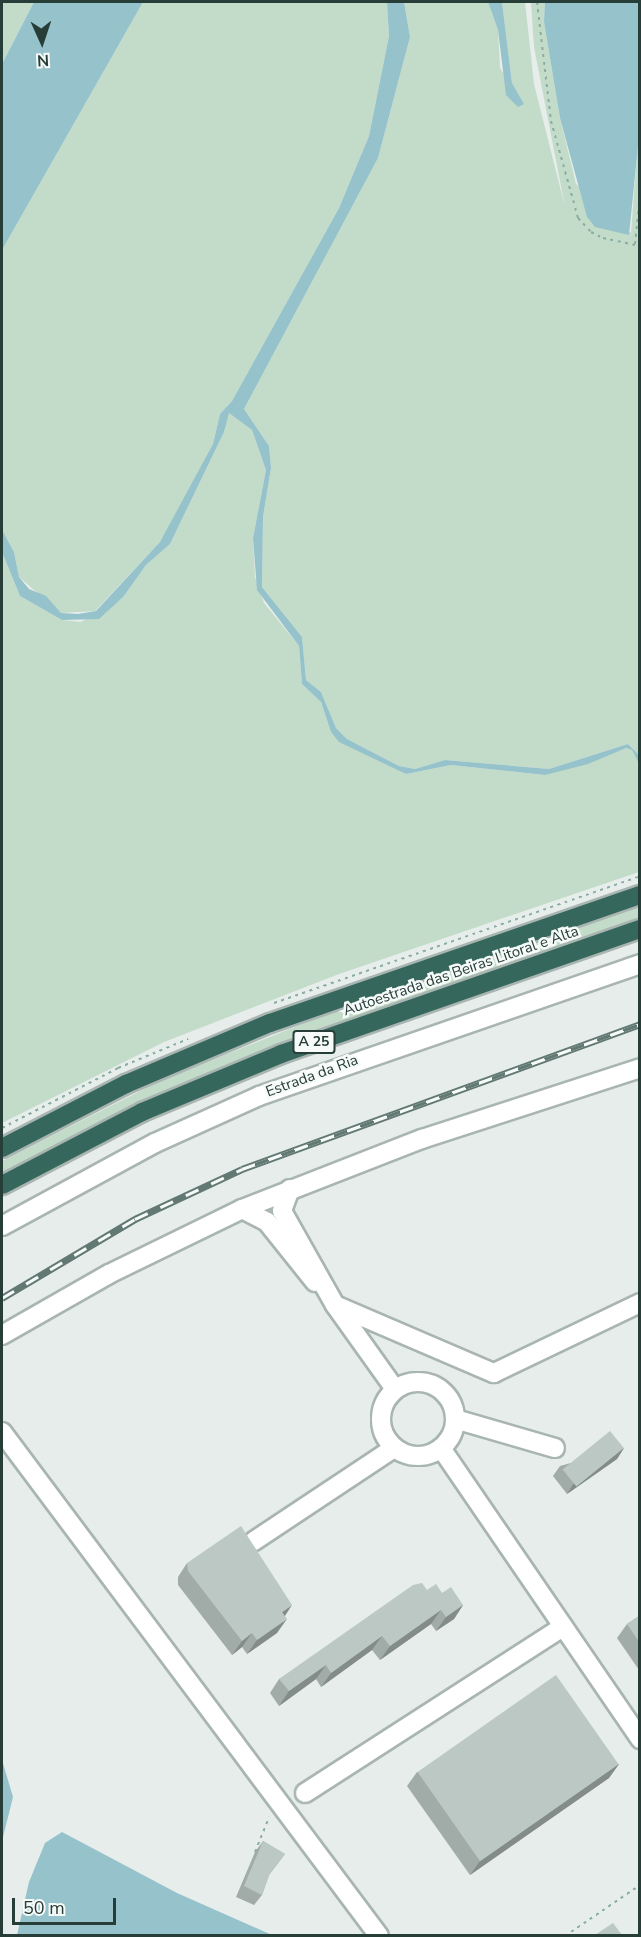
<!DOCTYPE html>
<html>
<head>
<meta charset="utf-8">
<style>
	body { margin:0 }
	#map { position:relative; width:641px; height:1937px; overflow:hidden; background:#e6edea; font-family:"Nunito Sans",sans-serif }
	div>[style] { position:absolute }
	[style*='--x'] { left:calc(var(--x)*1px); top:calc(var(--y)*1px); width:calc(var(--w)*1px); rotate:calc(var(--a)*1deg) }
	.green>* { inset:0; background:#c2dcc9 }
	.water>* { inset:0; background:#95c2cb }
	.path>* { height:2px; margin-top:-1px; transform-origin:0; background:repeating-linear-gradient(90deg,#8aada3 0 3px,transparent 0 7.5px) }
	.roads { filter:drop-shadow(2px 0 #a9b5b1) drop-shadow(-2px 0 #a9b5b1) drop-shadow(0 2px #a9b5b1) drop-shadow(0 -2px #a9b5b1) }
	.minor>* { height:18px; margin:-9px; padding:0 9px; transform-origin:9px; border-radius:9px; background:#fff }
	.minor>.ring { margin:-9px; padding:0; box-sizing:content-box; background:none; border:18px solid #fff; border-radius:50% }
	.highway>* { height:18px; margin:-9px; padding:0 9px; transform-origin:9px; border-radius:9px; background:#36675d }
	.rail>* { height:7px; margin-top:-3.5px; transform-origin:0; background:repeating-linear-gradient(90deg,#f6faf8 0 14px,#627973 0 28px); box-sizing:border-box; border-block:2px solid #627973 }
	.wall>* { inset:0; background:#a1aca8 }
	.shaded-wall>* { inset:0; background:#838c88 }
	.building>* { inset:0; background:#bbc8c3; transform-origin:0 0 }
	span { translate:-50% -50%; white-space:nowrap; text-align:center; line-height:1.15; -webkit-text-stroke:5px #f6faf8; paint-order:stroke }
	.shield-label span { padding:2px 4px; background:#f6faf8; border:2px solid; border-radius:4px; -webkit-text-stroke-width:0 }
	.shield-label { font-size:14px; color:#273d38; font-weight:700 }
	.street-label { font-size:15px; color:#273d38 }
	.frame { position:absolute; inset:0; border:3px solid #273d38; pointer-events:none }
	.north { position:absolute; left:12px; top:12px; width:60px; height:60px; -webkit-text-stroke:4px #f6faf8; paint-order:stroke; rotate:177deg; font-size:16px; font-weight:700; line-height:24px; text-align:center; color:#273d38 }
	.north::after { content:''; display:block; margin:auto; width:21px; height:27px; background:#273d38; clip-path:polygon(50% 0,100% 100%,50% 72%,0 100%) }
	.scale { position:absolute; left:12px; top:1898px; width:104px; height:27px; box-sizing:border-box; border:3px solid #273d38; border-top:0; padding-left:8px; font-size:18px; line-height:21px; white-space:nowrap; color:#273d38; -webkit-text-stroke:4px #f6faf8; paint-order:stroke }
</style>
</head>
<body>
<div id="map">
	<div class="green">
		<i style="clip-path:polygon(2px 2px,34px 2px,2px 64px)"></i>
		<i style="clip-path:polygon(143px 2px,387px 2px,389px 36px,369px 136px,339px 208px,232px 401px,220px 414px,213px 444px,174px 520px,160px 542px,95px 611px,61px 613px,19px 577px,14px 552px,2px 531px,2px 250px)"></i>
		<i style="clip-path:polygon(404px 2px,488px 2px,498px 30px,500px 68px,524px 104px,512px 83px,502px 2px,525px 2px,534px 84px,565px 207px,534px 47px,531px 2px,545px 2px,544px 22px,560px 118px,576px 184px,631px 233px,639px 127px,639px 755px,628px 744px,549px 769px,445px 760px,415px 769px,399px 766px,347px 739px,336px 728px,321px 692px,306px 680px,302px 637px,262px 587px,263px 517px,271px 468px,269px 446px,244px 409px,378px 158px,410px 37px)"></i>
		<i style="clip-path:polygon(228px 412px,252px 430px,266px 470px,253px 538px,255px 577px,264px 603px,299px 646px,302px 684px,321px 702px,331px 732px,406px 774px,451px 765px,545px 775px,626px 748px,632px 750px,639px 764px,639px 872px,339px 974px,164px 1042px,2px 1123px,2px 552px,20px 596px,62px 620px,81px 622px,124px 596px,146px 565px,170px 544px,224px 432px)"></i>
		<i style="clip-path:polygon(639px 906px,639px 920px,296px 1040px,2px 1177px,2px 1161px,164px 1079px,345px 1007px)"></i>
	</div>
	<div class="water">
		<i style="clip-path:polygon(34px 2px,143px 2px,2px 250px,2px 64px)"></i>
		<i style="clip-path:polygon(387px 2px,404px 2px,410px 37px,378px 158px,244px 409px,269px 446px,271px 468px,263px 517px,262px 587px,302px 637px,306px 680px,321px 692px,336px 728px,347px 739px,399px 766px,415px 769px,445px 760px,549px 769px,628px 744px,639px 755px,639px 764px,632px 750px,626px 748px,588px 764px,545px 775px,451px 765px,406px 774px,339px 742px,331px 732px,321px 702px,302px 684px,299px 646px,257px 590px,253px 538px,266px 470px,252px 430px,229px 413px,224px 432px,170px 544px,146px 565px,124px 596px,99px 619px,62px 620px,20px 596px,2px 552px,2px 530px,14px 552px,19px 577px,29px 589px,46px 596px,61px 613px,78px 614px,96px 611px,160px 542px,213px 444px,220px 414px,232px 401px,339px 208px,369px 136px,389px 36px)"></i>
		<i style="clip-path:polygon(488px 2px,502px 2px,512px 83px,524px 104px,518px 107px,506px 95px,498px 30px)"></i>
		<i style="clip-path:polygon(545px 2px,639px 2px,640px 126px,629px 235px,595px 227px,587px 217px,560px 118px,544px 22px)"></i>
		<i style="clip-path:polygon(2px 1760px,13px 1797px,2px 1841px)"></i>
		<i style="clip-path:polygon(62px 1832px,177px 1893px,272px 1935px,17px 1935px,29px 1882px,45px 1843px)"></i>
	</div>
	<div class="path">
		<i style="--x:537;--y:2;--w:120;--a:83.3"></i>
		<i style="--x:551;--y:121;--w:101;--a:74.4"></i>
		<i style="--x:578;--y:218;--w:19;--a:47"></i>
		<i style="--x:591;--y:232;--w:13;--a:27"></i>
		<i style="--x:603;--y:238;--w:38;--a:12"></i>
		<i style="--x:635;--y:244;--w:48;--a:-84.1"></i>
		<i style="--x:274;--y:1003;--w:387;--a:-19.1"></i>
		<i style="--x:2;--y:1128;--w:131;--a:-27.3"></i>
		<i style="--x:118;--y:1068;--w:76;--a:-22.5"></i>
		<i style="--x:255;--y:1852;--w:38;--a:-68"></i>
		<i style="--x:565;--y:1936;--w:91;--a:-34.2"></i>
	</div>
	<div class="roads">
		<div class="minor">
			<i style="--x:290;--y:1189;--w:23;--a:110"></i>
			<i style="--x:282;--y:1211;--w:108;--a:60.6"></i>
			<i style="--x:335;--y:1305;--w:173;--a:23.2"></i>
			<i style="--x:494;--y:1373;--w:162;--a:-25.6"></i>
			<i style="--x:242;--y:1209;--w:28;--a:27"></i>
			<i style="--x:267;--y:1222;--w:77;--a:51.3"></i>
			<i style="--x:2;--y:1226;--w:174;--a:-28.5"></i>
			<i style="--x:155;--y:1143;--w:114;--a:-24.3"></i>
			<i style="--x:259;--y:1096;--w:403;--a:-19.1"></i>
			<i style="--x:335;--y:1305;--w:103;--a:54.5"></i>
			<i style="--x:2;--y:1335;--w:123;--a:-29.7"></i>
			<i style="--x:109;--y:1274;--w:148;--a:-26"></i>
			<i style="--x:242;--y:1209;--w:193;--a:-21.3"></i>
			<i style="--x:422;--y:1139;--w:229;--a:-18"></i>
			<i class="ring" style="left:381px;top:1382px;width:56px;height:56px"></i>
			<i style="--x:455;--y:1419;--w:104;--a:16.2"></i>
			<i style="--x:2;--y:1432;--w:629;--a:53.2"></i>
			<i style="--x:441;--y:1448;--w:353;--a:55.6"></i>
			<i style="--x:254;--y:1541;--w:168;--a:-33.6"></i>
			<i style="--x:305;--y:1793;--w:307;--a:-32.8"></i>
		</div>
		<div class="highway">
			<i style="--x:2;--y:1148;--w:140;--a:-27.3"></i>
			<i style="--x:126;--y:1084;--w:156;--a:-23"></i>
			<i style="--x:270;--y:1023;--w:392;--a:-19.1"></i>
			<i style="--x:2;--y:1185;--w:158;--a:-27.5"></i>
			<i style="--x:142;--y:1112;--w:151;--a:-22.6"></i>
			<i style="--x:281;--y:1054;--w:380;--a:-19.2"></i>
		</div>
	</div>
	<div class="rail">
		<i style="--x:2;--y:1298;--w:155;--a:-30.7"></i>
		<i style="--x:135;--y:1219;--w:118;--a:-25"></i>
		<i style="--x:242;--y:1169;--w:424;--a:-20"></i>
	</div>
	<div class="wall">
		<i style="clip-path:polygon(624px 1448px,617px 1459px,567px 1494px,553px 1476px,560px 1466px)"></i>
		<i style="clip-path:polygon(187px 1563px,285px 1616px,277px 1633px,247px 1654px,242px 1647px,232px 1655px,178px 1585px,178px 1577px)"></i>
		<i style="clip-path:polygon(427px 1590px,442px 1593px,463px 1605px,454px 1619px,436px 1631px,431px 1624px,380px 1660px,372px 1650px,321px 1687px,316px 1679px,279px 1706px,270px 1693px,279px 1679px)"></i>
		<i style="clip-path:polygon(639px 1616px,639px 1670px,617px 1638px,627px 1624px)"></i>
		<i style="clip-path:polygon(619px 1764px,609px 1778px,470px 1875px,407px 1786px,417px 1772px)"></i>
		<i style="clip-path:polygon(263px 1841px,285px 1854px,269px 1875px,262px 1895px,254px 1905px,236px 1897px,255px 1852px)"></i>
	</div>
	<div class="shaded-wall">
		<i style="clip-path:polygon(624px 1448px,617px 1459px,567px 1494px,574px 1483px)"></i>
		<i style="clip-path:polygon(292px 1605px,283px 1619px,282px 1612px)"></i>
		<i style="clip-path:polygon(463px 1605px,454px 1619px,436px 1631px,446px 1617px)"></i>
		<i style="clip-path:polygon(441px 1610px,431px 1624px,380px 1660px,390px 1646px)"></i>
		<i style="clip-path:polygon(287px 1619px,277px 1633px,247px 1654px,257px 1640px)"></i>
		<i style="clip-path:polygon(252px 1633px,242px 1647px,232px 1655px,242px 1641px)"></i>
		<i style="clip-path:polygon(382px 1636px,372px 1650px,321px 1687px,331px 1673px)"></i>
		<i style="clip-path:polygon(326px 1665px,316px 1679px,279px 1706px,289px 1691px)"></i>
		<i style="clip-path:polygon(619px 1764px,609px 1778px,470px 1875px,480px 1861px)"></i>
	</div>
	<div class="building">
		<i style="left:610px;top:1431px;width:22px;height:61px;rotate:51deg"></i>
		<i style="clip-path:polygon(241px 1526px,292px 1605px,282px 1612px,287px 1619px,257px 1640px,252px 1633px,242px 1641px,188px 1571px,187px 1563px)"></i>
		<i style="clip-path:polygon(422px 1583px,427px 1590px,436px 1584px,442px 1593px,451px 1587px,463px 1605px,446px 1617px,441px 1610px,390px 1646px,382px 1636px,331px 1673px,326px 1665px,289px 1691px,279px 1679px,413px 1585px)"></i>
		<i style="clip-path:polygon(639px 1616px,639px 1642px,627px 1624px)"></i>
		<i style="left:556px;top:1675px;width:109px;height:169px;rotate:55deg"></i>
		<i style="clip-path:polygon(263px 1841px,285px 1854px,270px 1873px,262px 1895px,244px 1886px)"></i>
		<i style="clip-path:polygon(613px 1923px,622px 1935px,595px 1935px)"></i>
	</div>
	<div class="shield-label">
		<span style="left:314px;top:1042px">A 25</span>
	</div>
	<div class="street-label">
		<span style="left:461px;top:971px;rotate:-19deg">Autoestrada das Beiras Litoral e Alta</span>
		<span style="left:312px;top:1076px;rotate:-20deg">Estrada da Ria</span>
	</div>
	<div class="frame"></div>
	<div class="north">N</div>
	<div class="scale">50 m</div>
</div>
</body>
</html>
